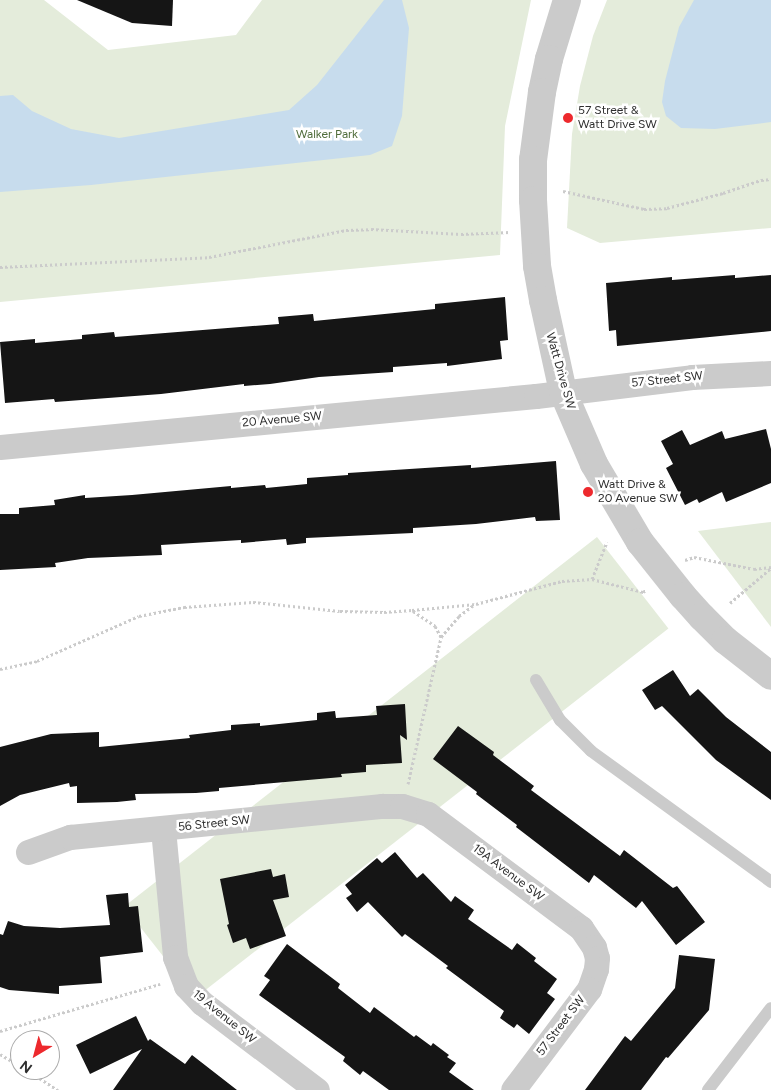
<!DOCTYPE html>
<html>
<head>
<meta charset="utf-8">
<style>
	body { margin:0 }
	#map { position:relative; width:771px; height:1090px; overflow:hidden; background:#fff; font-family:Figtree,sans-serif }
	div>[style] { position:absolute }
	[style*='--x'] { left:calc(var(--x)*1px); top:calc(var(--y)*1px); width:calc(var(--w)*1px); rotate:calc(var(--a)*1deg) }
	.green>* { inset:0; background:#e4ecdb; transform-origin:0 0 }
	.water>* { inset:0; background:#c7dced }
	.building>* { inset:0; background:#151515 }
	.path>* { height:3px; margin-top:-1.5px; transform-origin:0; background:repeating-linear-gradient(90deg,#cbcbcb 0 2.5px,transparent 0 5px) }
	.service>* { height:12px; margin:-6px; padding:0 6px; transform-origin:6px; border-radius:6px; background:#cbcbcb }
	.minor>* { height:25px; margin:-12.5px; padding:0 12.5px; transform-origin:12.5px; border-radius:12.5px; background:#cbcbcb }
	.tertiary>* { height:28px; margin:-14px; padding:0 14px; transform-origin:14px; border-radius:14px; background:#cbcbcb }
	.dots>* { width:14px; height:14px; translate:-50% -50%; box-sizing:border-box; border:2px solid #fff; border-radius:50% }
	span { translate:-50% -50%; white-space:nowrap; text-align:center; line-height:1.15; -webkit-text-stroke:5px #fff; paint-order:stroke }
	.poi-label { font-size:12px; color:#2e2e2e }
	.left { translate:0 -50%; text-align:left }
	.park-label { font-size:12px; color:#4f6c3a }
	.street-label { font-size:12px; color:#2e2e2e }
	.north { position:absolute; left:10px; top:1030px; width:50px; height:50px; box-sizing:border-box; background:#fff; border:1px solid #ababab; border-radius:50%; rotate:217deg; font-size:14px; font-weight:700; line-height:20px; text-align:center; color:#2e2e2e }
	.north::after { content:''; display:block; margin:auto; width:18px; height:22px; background:#ed292d; clip-path:polygon(50% 0,100% 100%,50% 72%,0 100%) }
</style>
</head>
<body>
<div id="map">
	<div class="green">
		<i style="clip-path:polygon(0 0,44px 0,108px 50px,236px 35px,262px 0,531px 0,505px 126px,500px 255px,0 302px)"></i>
		<i style="clip-path:polygon(607px 0,771px 0,771px 228px,600px 243px,567px 228px,572px 134px,580px 86px,593px 36px)"></i>
		<i style="clip-path:polygon(771px 522px,771px 627px,698px 531px)"></i>
		<i style="left:597px;top:537px;width:116px;height:600px;rotate:52deg"></i>
	</div>
	<div class="water">
		<i style="clip-path:polygon(384px 0,402px 0,409px 28px,402px 116px,392px 146px,370px 155px,91px 185px,0 192px,0 96px,13px 95px,32px 111px,71px 129px,119px 138px,289px 110px,317px 85px)"></i>
		<i style="clip-path:polygon(694px 0,771px 0,771px 122px,715px 129px,681px 128px,666px 116px,662px 102px,665px 81px,679px 27px)"></i>
	</div>
	<div class="building">
		<i style="clip-path:polygon(77px 0,173px 0,172px 26px,132px 23px)"></i>
		<i style="clip-path:polygon(735px 275px,735px 278px,771px 275px,771px 331px,617px 346px,616px 330px,609px 331px,606px 283px,672px 277px,672px 280px)"></i>
		<i style="clip-path:polygon(505px 297px,508px 340px,500px 341px,502px 359px,447px 366px,447px 363px,393px 367px,393px 372px,319px 377px,270px 384px,244px 386px,244px 384px,161px 394px,55px 402px,54px 399px,5px 403px,0 342px,35px 339px,35px 343px,82px 339px,82px 335px,114px 332px,115px 337px,279px 324px,278px 317px,313px 314px,314px 321px,435px 309px,435px 304px)"></i>
		<i style="clip-path:polygon(766px 429px,771px 449px,771px 483px,726px 502px,722px 492px,699px 503px,697px 499px,685px 505px,666px 468px,673px 464px,661px 441px,682px 430px,690px 445px,722px 431px,725px 439px)"></i>
		<i style="clip-path:polygon(556px 461px,560px 520px,536px 521px,535px 517px,476px 524px,413px 528px,413px 533px,306px 538px,306px 543px,287px 545px,286px 539px,241px 543px,241px 540px,161px 545px,162px 555px,88px 558px,55px 563px,56px 567px,0 570px,0 514px,19px 514px,19px 508px,55px 505px,54px 500px,85px 495px,85px 498px,132px 495px,231px 486px,231px 488px,265px 485px,266px 488px,307px 484px,307px 478px,348px 475px,348px 473px,471px 465px,471px 468px)"></i>
		<i style="clip-path:polygon(673px 670px,690px 696px,698px 689px,726px 717px,771px 752px,771px 800px,716px 760px,662px 706px,655px 710px,642px 690px)"></i>
		<i style="clip-path:polygon(405px 704px,407px 740px,400px 735px,402px 763px,366px 765px,366px 772px,341px 774px,342px 777px,219px 788px,219px 791px,196px 793px,135px 794px,136px 800px,117px 802px,77px 803px,77px 786px,70px 787px,69px 783px,20px 795px,0 806px,0 747px,51px 734px,99px 732px,99px 747px,190px 738px,189px 735px,231px 730px,231px 725px,260px 723px,260px 726px,317px 720px,317px 713px,335px 711px,336px 718px,377px 715px,376px 706px)"></i>
		<i style="clip-path:polygon(458px 726px,494px 752px,493px 755px,534px 786px,531px 790px,620px 856px,624px 850px,673px 888px,677px 886px,705px 922px,676px 945px,642px 901px,636px 908px,594px 875px,589px 883px,516px 827px,517px 825px,476px 794px,477px 792px,433px 759px)"></i>
		<i style="clip-path:polygon(395px 852px,417px 878px,423px 873px,451px 902px,455px 896px,474px 910px,468px 919px,512px 950px,517px 943px,536px 958px,534px 961px,557px 979px,547px 993px,555px 999px,529px 1034px,517px 1024px,514px 1028px,500px 1018px,504px 1011px,446px 968px,448px 966px,405px 934px,402px 937px,368px 902px,357px 912px,346px 898px,352px 894px,345px 885px,377px 858px,382px 863px)"></i>
		<i style="clip-path:polygon(271px 869px,273px 877px,285px 874px,289px 897px,273px 900px,286px 936px,250px 949px,246px 938px,233px 943px,227px 925px,229px 924px,220px 879px)"></i>
		<i style="clip-path:polygon(128px 893px,129px 907px,138px 906px,143px 952px,100px 957px,102px 983px,59px 986px,59px 994px,9px 990px,0 987px,0 934px,3px 935px,8px 921px,24px 926px,60px 928px,110px 925px,106px 895px)"></i>
		<i style="clip-path:polygon(287px 944px,340px 984px,338px 988px,370px 1013px,374px 1007px,414px 1037px,416px 1035px,431px 1046px,433px 1043px,449px 1055px,447px 1057px,456px 1063px,449px 1072px,474px 1090px,389px 1090px,363px 1071px,360px 1075px,343px 1061px,345px 1057px,259px 995px,270px 980px,264px 976px)"></i>
		<i style="clip-path:polygon(679px 955px,715px 959px,709px 1010px,668px 1058px,666px 1057px,641px 1090px,585px 1090px,625px 1036px,631px 1041px,675px 988px)"></i>
		<i style="clip-path:polygon(136px 1016px,148px 1041px,150px 1039px,185px 1064px,192px 1055px,237px 1090px,113px 1090px,142px 1049px,90px 1074px,76px 1045px)"></i>
	</div>
	<div class="path">
		<i style="--x:563;--y:191;--w:83;--a:12.5"></i>
		<i style="--x:644;--y:209;--w:23;--a:-2"></i>
		<i style="--x:667;--y:208;--w:58;--a:-15"></i>
		<i style="--x:723;--y:193;--w:40;--a:-18.9"></i>
		<i style="--x:761;--y:180;--w:10;--a:-6"></i>
		<i style="--x:0;--y:267;--w:209;--a:-2.7"></i>
		<i style="--x:209;--y:257;--w:140;--a:-11.1"></i>
		<i style="--x:346;--y:230;--w:25;--a:-2"></i>
		<i style="--x:371;--y:229;--w:90;--a:3.2"></i>
		<i style="--x:461;--y:234;--w:50;--a:-2.3"></i>
		<i style="--x:685;--y:560;--w:9;--a:-18"></i>
		<i style="--x:694;--y:557;--w:61;--a:11.3"></i>
		<i style="--x:754;--y:569;--w:17;--a:-7"></i>
		<i style="--x:592;--y:579;--w:40;--a:-68"></i>
		<i style="--x:730;--y:603;--w:54;--a:-40.5"></i>
		<i style="--x:413;--y:611;--w:27;--a:34"></i>
		<i style="--x:435;--y:626;--w:13;--a:61"></i>
		<i style="--x:0;--y:669;--w:38;--a:-12"></i>
		<i style="--x:37;--y:661;--w:111;--a:-23.8"></i>
		<i style="--x:139;--y:616;--w:46;--a:-11.3"></i>
		<i style="--x:184;--y:607;--w:69;--a:-4.1"></i>
		<i style="--x:253;--y:602;--w:87;--a:5.9"></i>
		<i style="--x:340;--y:611;--w:44;--a:1.3"></i>
		<i style="--x:384;--y:612;--w:28;--a:-4"></i>
		<i style="--x:412;--y:610;--w:64;--a:-5.4"></i>
		<i style="--x:476;--y:604;--w:89;--a:-15"></i>
		<i style="--x:562;--y:581;--w:30;--a:-4"></i>
		<i style="--x:592;--y:579;--w:53;--a:14.3"></i>
		<i style="--x:643;--y:592;--w:4;--a:-34"></i>
		<i style="--x:408;--y:784;--w:151;--a:-77.3"></i>
		<i style="--x:441;--y:637;--w:28;--a:-49"></i>
		<i style="--x:459;--y:616;--w:20;--a:-37"></i>
		<i style="--x:0;--y:1031;--w:167;--a:-16.4"></i>
		<i style="--x:0;--y:1054;--w:23;--a:31"></i>
		<i style="--x:27;--y:1070;--w:37;--a:33"></i>
	</div>
	<div class="service">
		<i style="--x:536;--y:680;--w:47;--a:59"></i>
		<i style="--x:560;--y:720;--w:44;--a:45"></i>
		<i style="--x:591;--y:751;--w:223;--a:36"></i>
		<i style="--x:708;--y:1090;--w:103;--a:-52.5"></i>
	</div>
	<div class="minor">
		<i style="--x:0;--y:447;--w:538;--a:-5.44"></i>
		<i style="--x:536;--y:396;--w:157;--a:-6.9"></i>
		<i style="--x:692;--y:377;--w:79;--a:-2.9"></i>
		<i style="--x:163;--y:829;--w:129;--a:84.6"></i>
		<i style="--x:175;--y:957;--w:31;--a:69"></i>
		<i style="--x:186;--y:986;--w:23;--a:47"></i>
		<i style="--x:202;--y:1003;--w:144;--a:37.1"></i>
		<i style="--x:28;--y:852;--w:45;--a:-19.7"></i>
		<i style="--x:70;--y:837;--w:314;--a:-5.7"></i>
		<i style="--x:382;--y:806;--w:20;--a:0"></i>
		<i style="--x:402;--y:806;--w:27;--a:17"></i>
		<i style="--x:428;--y:814;--w:191;--a:36.7"></i>
		<i style="--x:581;--y:928;--w:23;--a:56"></i>
		<i style="--x:594;--y:947;--w:11;--a:75"></i>
		<i style="--x:597;--y:958;--w:11;--a:95"></i>
		<i style="--x:596;--y:969;--w:21;--a:109"></i>
		<i style="--x:589;--y:989;--w:126;--a:127"></i>
	</div>
	<div class="tertiary">
		<i style="--x:567;--y:0;--w:62;--a:107"></i>
		<i style="--x:549;--y:59;--w:34;--a:102"></i>
		<i style="--x:542;--y:92;--w:69;--a:97.5"></i>
		<i style="--x:533;--y:160;--w:40;--a:90"></i>
		<i style="--x:533;--y:200;--w:66;--a:86.5"></i>
		<i style="--x:537;--y:266;--w:35;--a:80"></i>
		<i style="--x:543;--y:300;--w:94;--a:77.7"></i>
		<i style="--x:563;--y:392;--w:78;--a:66.7"></i>
		<i style="--x:594;--y:464;--w:91;--a:59.5"></i>
		<i style="--x:640;--y:542;--w:69;--a:51.5"></i>
		<i style="--x:683;--y:596;--w:28;--a:48"></i>
		<i style="--x:702;--y:617;--w:33;--a:45"></i>
		<i style="--x:725;--y:640;--w:58;--a:38"></i>
	</div>
	<div class="dots">
		<i style="left:568px;top:118px;background:#ed292d"></i>
		<i style="left:588px;top:492px;background:#ed292d"></i>
	</div>
	<div class="poi-label">
		<span class="left" style="left:578px;top:118px">57 Street &amp;<br>Watt Drive SW</span>
		<span class="left" style="left:598px;top:492px">Watt Drive &amp;<br>20 Avenue SW</span>
	</div>
	<div class="park-label">
		<span style="left:327px;top:135px">Walker Park</span>
	</div>
	<div class="street-label">
		<span style="left:560px;top:371px;rotate:74deg">Watt Drive SW</span>
		<span style="left:667px;top:380px;rotate:-6deg">57 Street SW</span>
		<span style="left:282px;top:420px;rotate:-5deg">20 Avenue SW</span>
		<span style="left:214px;top:824px;rotate:-6deg">56 Street SW</span>
		<span style="left:508px;top:873px;rotate:37deg">19A Avenue SW</span>
		<span style="left:224px;top:1017px;rotate:39deg">19 Avenue SW</span>
		<span style="left:561px;top:1026px;rotate:-53deg">57 Street SW</span>
	</div>
	<div class="north">N</div>
</div>
</body>
</html>
